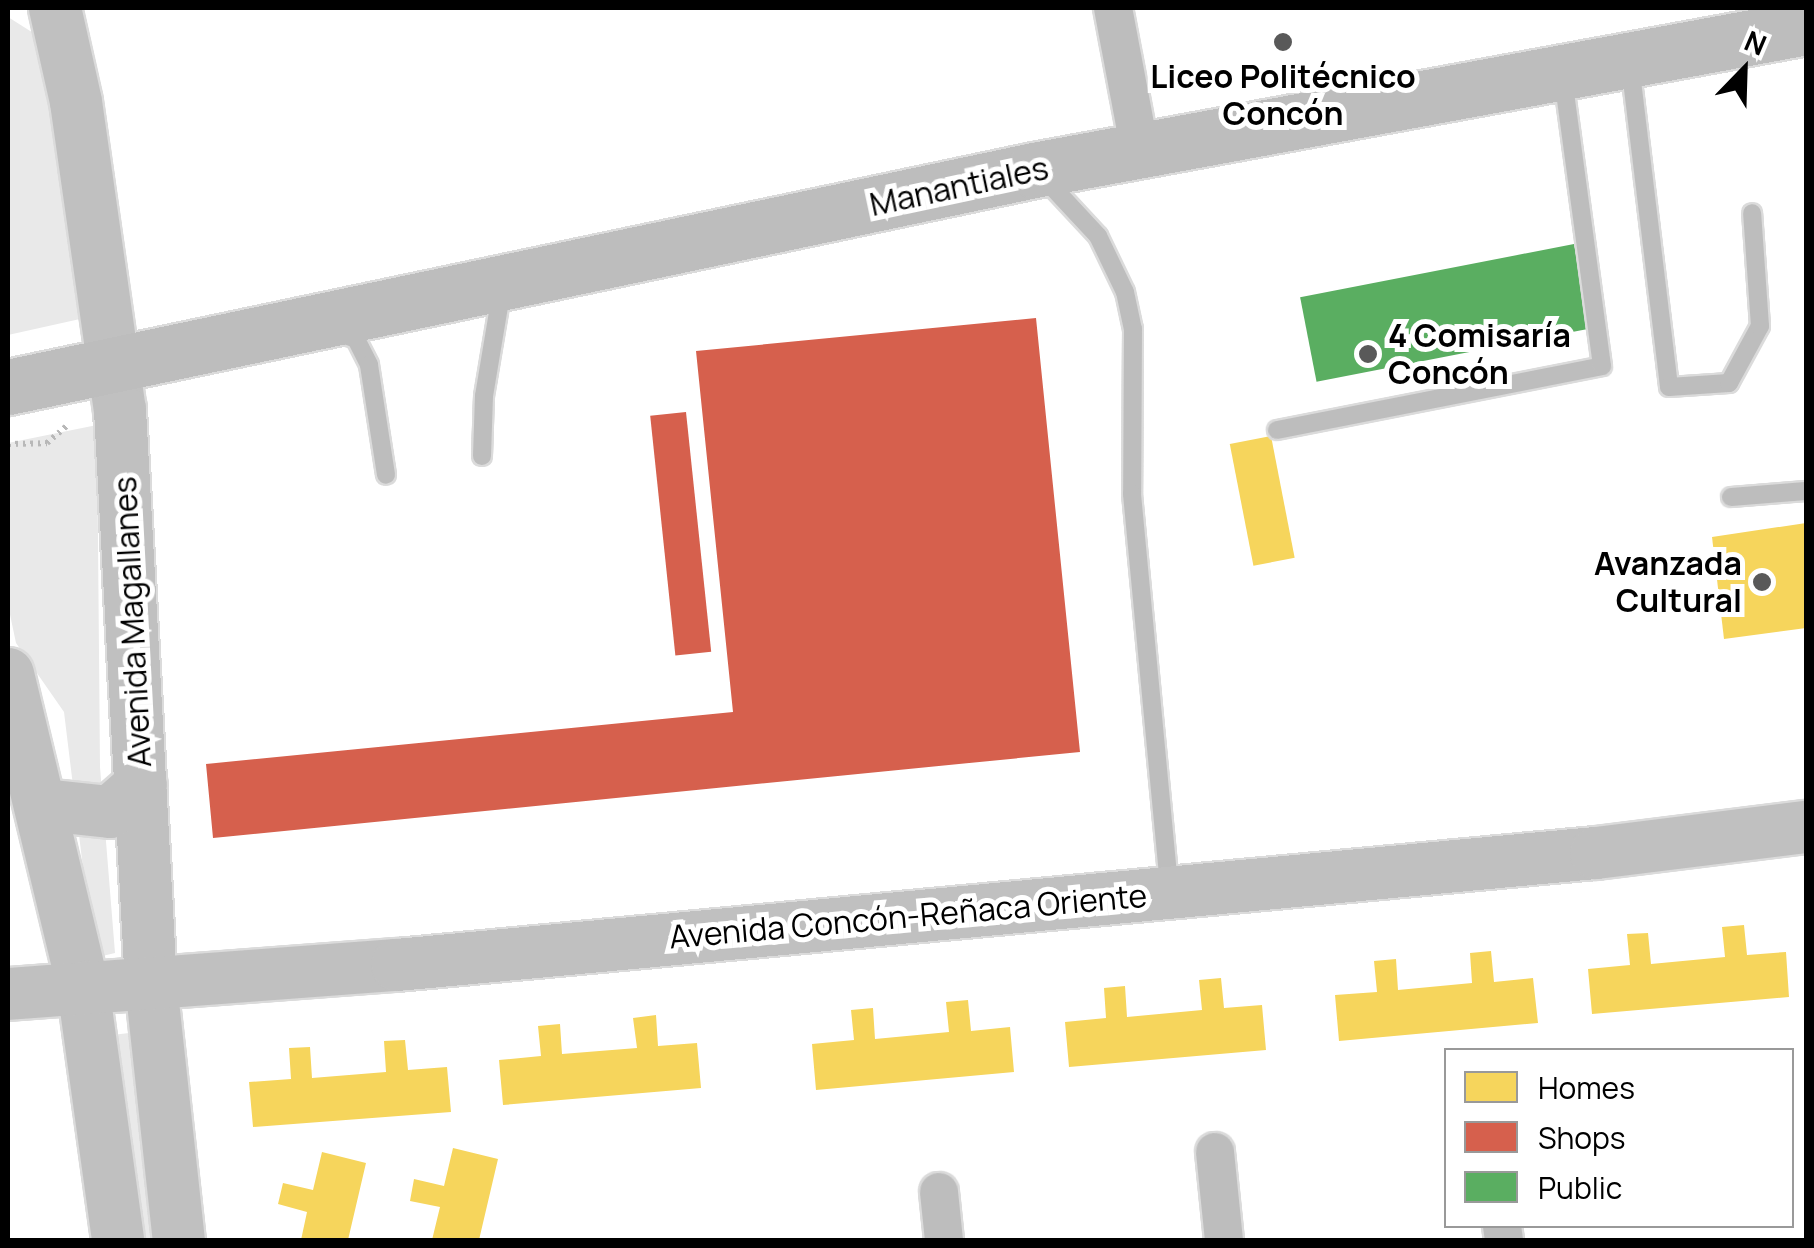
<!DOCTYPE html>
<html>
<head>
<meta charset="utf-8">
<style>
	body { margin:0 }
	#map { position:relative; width:1814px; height:1248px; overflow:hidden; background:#fff; font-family:Manrope,sans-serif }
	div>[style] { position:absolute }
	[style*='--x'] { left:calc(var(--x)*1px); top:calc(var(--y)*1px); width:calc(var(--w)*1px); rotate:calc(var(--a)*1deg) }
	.green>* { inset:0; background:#e9e9e9; transform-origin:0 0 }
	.homes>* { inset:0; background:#f6d55c; transform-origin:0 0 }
	.shops>* { inset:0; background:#d6604d; transform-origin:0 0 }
	.public>* { inset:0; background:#5aae61; transform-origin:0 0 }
	.path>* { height:6px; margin-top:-3px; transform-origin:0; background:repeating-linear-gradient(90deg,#b8b8b8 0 2.5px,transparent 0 7.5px) }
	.roads { filter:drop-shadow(2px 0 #dbdbdb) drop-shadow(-2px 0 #dbdbdb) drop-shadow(0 2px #dbdbdb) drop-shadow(0 -2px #dbdbdb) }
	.lane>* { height:18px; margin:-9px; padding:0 9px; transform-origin:9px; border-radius:9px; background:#bdbdbd }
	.street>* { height:38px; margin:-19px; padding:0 19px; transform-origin:19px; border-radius:19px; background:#bdbdbd }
	.secondary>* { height:52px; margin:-26px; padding:0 26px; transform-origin:26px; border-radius:26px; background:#c0c0c0 }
	.primary>* { height:55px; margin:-27.5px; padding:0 27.5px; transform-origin:27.5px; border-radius:27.5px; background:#bdbdbd }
	.dots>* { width:28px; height:28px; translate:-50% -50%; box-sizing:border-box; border:5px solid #fff; border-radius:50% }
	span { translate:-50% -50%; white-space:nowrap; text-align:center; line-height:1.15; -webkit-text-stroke:10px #fff; paint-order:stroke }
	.poi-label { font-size:32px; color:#000; font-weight:700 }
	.left { translate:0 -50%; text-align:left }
	.right { translate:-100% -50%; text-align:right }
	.street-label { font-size:32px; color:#000 }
	.frame { position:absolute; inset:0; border:10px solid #000; pointer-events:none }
	.legend { position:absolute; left:1444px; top:1048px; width:350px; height:180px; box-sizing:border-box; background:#fff; border:2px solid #999; margin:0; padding:12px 18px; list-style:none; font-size:30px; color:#000 }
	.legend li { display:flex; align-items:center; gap:20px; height:50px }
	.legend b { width:50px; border:2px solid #999 }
	.north { position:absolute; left:1694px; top:20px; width:100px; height:100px; -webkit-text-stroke:8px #fff; paint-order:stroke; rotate:23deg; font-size:28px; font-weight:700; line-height:40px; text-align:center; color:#000 }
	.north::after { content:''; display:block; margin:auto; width:35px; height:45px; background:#000; clip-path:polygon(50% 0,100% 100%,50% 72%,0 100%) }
</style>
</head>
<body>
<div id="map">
	<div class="green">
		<i style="clip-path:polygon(8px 17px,46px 41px,89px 317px,8px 335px)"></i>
		<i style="clip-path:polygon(97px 425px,100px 767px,115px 953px,94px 958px,64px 712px,16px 643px,8px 605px,8px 443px)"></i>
		<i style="left:129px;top:1033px;width:208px;height:21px;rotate:83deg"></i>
	</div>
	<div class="homes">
		<i style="left:1271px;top:436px;width:124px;height:42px;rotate:79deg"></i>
		<i style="clip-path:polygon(1806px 523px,1806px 628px,1724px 639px,1712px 537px)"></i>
		<i style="clip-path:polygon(1744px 925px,1747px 955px,1786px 952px,1789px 997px,1592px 1014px,1588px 969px,1630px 965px,1627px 934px,1648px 933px,1651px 964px,1725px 957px,1722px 927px)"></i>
		<i style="clip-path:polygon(1491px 951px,1494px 982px,1533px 978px,1538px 1023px,1339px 1041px,1335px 995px,1377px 992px,1374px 961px,1396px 959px,1398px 990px,1472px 983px,1470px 953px)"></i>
		<i style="clip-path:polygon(1221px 978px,1224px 1008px,1262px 1005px,1266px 1050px,1069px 1067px,1065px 1022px,1106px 1018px,1104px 988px,1125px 986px,1127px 1017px,1202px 1010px,1199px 980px)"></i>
		<i style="clip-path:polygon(968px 1000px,971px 1031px,1010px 1027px,1014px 1072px,816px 1090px,812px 1044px,854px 1040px,851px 1010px,873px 1008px,875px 1039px,949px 1032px,946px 1002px)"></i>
		<i style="clip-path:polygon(656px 1015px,658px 1046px,697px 1043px,701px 1088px,503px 1105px,499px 1060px,541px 1056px,538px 1026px,560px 1024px,562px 1054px,637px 1048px,633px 1018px)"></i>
		<i style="clip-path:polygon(405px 1040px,408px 1070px,447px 1067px,451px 1112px,253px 1127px,249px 1082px,291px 1079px,289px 1048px,310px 1047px,312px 1078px,386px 1072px,384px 1041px)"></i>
		<i style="clip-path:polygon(453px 1148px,498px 1159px,479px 1240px,432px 1240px,440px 1207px,410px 1201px,414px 1179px,444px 1186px)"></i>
		<i style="clip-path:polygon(322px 1152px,366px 1163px,348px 1240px,301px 1240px,307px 1212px,278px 1204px,283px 1183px,313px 1190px)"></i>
	</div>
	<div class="shops">
		<i style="clip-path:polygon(1036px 318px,1080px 752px,213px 838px,206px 764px,733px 712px,696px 351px)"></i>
		<i style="left:686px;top:412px;width:241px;height:36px;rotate:84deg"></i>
	</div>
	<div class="public">
		<i style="left:1574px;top:244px;width:86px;height:279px;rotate:79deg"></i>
	</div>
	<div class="path">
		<i style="--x:8;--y:444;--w:39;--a:-1"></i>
		<i style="--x:47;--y:443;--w:29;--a:-41"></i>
	</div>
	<div class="roads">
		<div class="lane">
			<i style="--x:1630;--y:64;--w:325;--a:83.1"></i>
			<i style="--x:1669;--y:387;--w:60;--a:-3.8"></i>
			<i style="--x:1729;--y:383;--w:65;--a:-61.5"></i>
			<i style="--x:1760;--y:326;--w:113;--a:-94"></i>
			<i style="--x:1045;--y:179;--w:78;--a:47.1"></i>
			<i style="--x:1098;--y:236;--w:62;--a:64.3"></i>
			<i style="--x:1125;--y:292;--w:38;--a:78"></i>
			<i style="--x:1133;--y:329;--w:165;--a:90.3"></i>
			<i style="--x:1132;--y:494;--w:396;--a:84.6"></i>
			<i style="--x:336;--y:332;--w:21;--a:19"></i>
			<i style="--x:356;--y:339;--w:29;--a:63"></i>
			<i style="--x:369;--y:365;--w:111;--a:81.2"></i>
			<i style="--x:1277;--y:430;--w:331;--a:-11.1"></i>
			<i style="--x:1602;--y:366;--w:293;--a:-97.7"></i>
			<i style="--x:482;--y:456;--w:60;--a:-88.1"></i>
			<i style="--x:484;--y:396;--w:109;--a:-80.5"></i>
			<i style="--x:1731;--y:497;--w:75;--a:-4.6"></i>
		</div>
		<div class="street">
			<i style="--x:1113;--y:8;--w:146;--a:79.3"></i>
			<i style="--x:1215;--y:1152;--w:88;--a:84.2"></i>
			<i style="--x:939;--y:1192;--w:48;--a:84.1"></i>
			<i style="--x:1502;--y:1226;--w:14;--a:82"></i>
		</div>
		<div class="secondary">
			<i style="--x:55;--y:8;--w:96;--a:77.4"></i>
			<i style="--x:76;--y:102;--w:311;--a:81.9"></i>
			<i style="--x:120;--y:410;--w:575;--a:86.91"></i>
			<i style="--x:151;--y:984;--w:258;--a:83.8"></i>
			<i style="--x:8;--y:674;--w:322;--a:76.5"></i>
			<i style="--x:83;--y:987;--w:255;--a:82.1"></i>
			<i style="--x:44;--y:805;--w:66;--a:6.1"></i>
			<i style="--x:110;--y:812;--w:41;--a:-41.1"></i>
			<i style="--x:8;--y:994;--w:390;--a:-4.3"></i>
			<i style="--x:397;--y:965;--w:1204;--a:-5.34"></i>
			<i style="--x:1596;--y:853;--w:212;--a:-7.1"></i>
		</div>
		<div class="primary">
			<i style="--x:8;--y:387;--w:1049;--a:-11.94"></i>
			<i style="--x:1034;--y:170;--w:785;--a:-10.49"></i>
		</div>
	</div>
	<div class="dots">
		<i style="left:1283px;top:42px;background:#595959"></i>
		<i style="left:1368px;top:354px;background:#595959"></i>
		<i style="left:1762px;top:582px;background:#595959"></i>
	</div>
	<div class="poi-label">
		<span style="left:1283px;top:95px">Liceo Politécnico<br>Concón</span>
		<span class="left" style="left:1388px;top:354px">4 Comisaría<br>Concón</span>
		<span class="right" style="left:1742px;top:582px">Avanzada<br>Cultural</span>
	</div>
	<div class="street-label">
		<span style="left:959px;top:186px;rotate:-12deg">Manantiales</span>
		<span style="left:132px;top:622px;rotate:-93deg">Avenida Magallanes</span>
		<span style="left:908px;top:916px;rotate:-5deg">Avenida Concón-Reñaca Oriente</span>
	</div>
	<div class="frame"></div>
	<ul class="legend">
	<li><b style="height:28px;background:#f6d55c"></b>Homes</li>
	<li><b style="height:28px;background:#d6604d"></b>Shops</li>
	<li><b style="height:28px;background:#5aae61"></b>Public</li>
	</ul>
	<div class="north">N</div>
</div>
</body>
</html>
